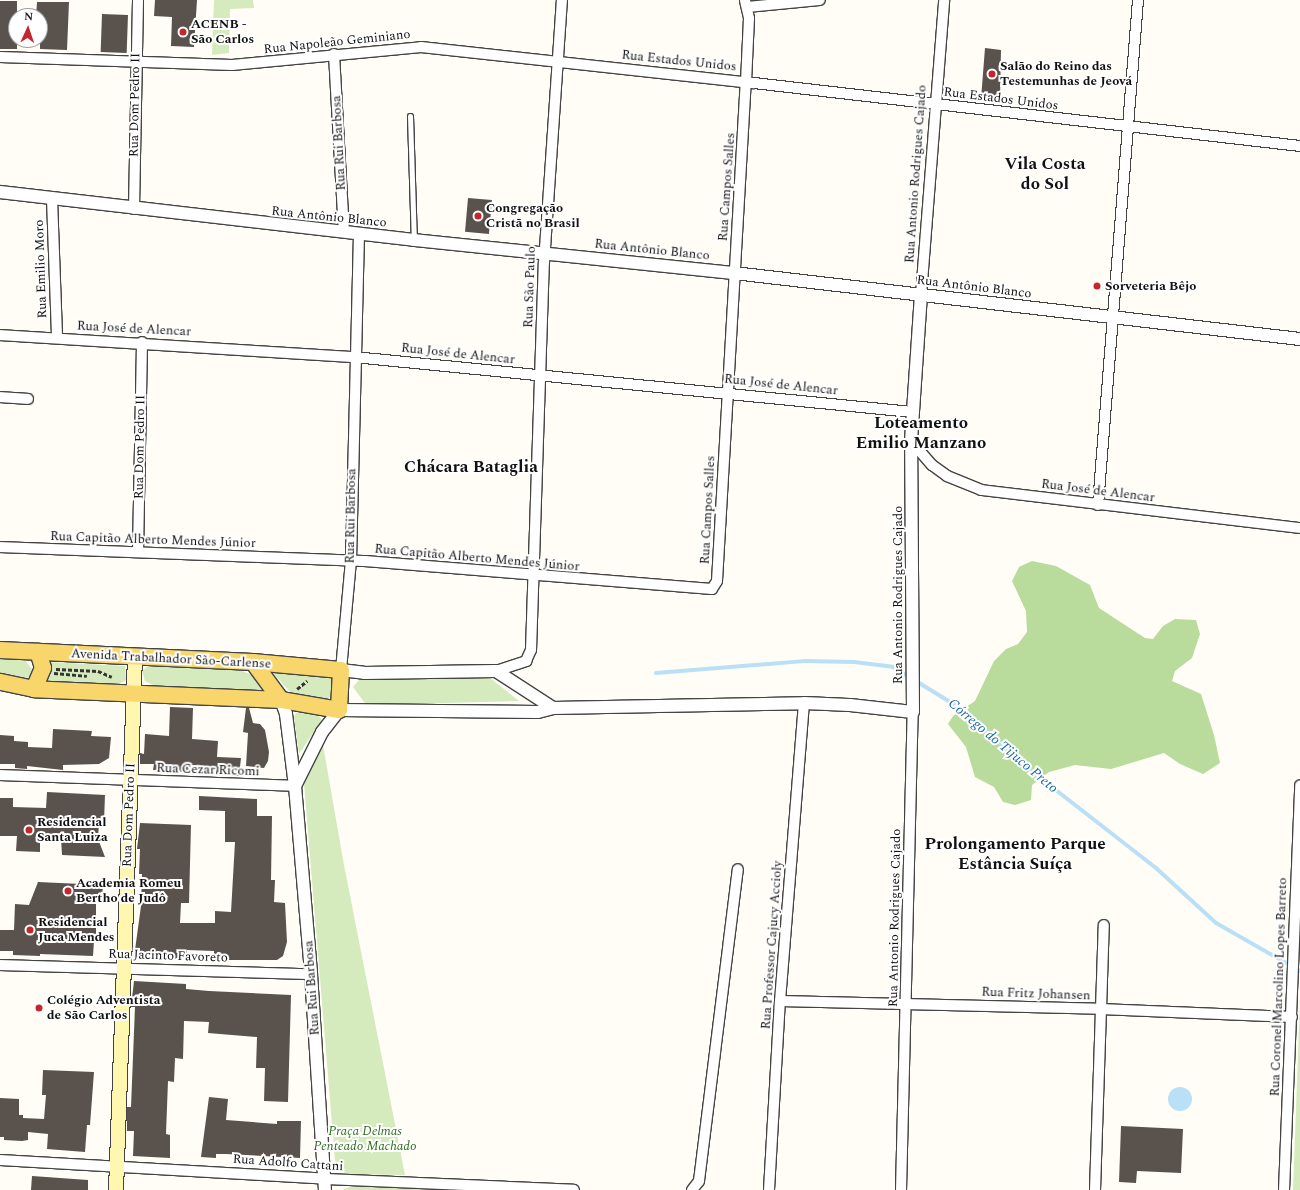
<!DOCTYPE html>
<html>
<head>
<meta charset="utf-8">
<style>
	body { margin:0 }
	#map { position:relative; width:1300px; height:1190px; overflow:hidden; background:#fffdf5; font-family:Spectral,serif }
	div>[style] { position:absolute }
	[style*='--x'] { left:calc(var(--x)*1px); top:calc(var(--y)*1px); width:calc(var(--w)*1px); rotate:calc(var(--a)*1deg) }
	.green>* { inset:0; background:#d5ebbd }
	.forest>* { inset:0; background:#b9dc9c }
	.water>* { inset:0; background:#b9e0f7 }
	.round { border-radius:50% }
	.stream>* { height:4px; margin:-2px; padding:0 2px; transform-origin:2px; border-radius:2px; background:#b9e0f7 }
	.building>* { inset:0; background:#5a524d; transform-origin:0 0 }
	.path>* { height:2.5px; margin-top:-1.25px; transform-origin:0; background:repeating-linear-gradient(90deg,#333 0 4px,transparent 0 6px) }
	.roads { filter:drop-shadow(1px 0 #444) drop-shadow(-1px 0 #444) drop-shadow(0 1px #444) drop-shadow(0 -1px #444) }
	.service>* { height:5px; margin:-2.5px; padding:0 2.5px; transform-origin:2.5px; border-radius:2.5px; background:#fff }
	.minor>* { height:10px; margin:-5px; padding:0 5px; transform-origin:5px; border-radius:5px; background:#fff }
	.tertiary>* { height:12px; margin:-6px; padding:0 6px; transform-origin:6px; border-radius:6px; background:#fff }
	.secondary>* { height:14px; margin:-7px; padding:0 7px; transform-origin:7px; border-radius:7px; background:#fff6b0 }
	.primary>* { height:16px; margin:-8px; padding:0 8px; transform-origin:8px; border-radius:8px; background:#f9d66b }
	.dots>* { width:11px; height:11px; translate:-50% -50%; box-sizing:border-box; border:2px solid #fff; border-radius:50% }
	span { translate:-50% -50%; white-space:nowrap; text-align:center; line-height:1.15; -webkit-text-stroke:4px #fff; paint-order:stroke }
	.poi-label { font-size:13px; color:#111; font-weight:700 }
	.left { translate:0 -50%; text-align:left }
	.street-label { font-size:13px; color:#111 }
	.park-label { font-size:13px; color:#2f6b1f; font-style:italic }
	.water-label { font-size:14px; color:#1768a6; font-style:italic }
	.district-label { font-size:17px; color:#111; font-weight:700 }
	.north { position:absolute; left:8px; top:8px; width:40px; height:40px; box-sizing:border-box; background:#fff; border:1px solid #a0a0a0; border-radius:50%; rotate:3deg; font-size:11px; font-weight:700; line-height:16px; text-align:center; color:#111 }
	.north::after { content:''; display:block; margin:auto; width:14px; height:18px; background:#c4262e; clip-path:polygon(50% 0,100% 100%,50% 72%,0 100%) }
</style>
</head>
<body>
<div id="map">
	<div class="green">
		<i style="clip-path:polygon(214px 0,253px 0,254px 8px,230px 9px,229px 53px,212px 55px)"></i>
		<i style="clip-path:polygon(0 658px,25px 660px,32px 669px,30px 676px,25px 679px,0 675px)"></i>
		<i style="clip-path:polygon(48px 662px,125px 666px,126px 680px,119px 684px,47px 681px,51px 673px)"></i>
		<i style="clip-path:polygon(153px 666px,239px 670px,255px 676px,265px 689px,255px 691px,153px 685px,145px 681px,142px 671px,147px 667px)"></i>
		<i style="clip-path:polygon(271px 671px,330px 677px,334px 681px,334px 695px,327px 699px,292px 694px)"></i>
		<i style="clip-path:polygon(480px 676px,490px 678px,519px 701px,371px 705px,364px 702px,353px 687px,359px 680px)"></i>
		<i style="clip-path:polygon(302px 712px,319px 716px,322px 720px,299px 754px,294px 717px,296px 713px)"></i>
		<i style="clip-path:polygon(323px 745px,344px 865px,405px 1175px,348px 1174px,341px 1171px,335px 1161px,304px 783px)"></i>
		<i style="clip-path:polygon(1300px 1001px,1300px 1190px,1293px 1190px)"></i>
		<i style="clip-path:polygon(354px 1185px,402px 1186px,471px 1190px,342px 1190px)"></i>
	</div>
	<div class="forest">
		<i style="clip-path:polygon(1032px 561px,1056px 566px,1090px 585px,1099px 608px,1145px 638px,1153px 639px,1163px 626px,1175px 619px,1196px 620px,1200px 634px,1192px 658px,1175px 671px,1172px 681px,1201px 694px,1214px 735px,1220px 763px,1203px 774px,1180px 764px,1164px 753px,1111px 769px,1075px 765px,1049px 772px,1032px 785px,1031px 800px,1015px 805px,1003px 802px,994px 787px,975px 777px,966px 747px,948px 724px,953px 716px,975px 701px,994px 661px,1006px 649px,1018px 644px,1027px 632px,1026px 611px,1012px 581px,1019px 567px)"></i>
	</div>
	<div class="water">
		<i class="round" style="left:1168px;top:1087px;width:24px;height:24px"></i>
	</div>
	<div class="stream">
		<i style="--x:656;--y:673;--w:148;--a:-4.6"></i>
		<i style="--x:804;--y:661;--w:50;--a:1.1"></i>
		<i style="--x:854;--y:662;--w:39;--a:7"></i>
		<i style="--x:893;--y:667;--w:79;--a:31.5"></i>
		<i style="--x:960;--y:708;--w:98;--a:41.3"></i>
		<i style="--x:1034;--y:773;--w:155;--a:37.9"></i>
		<i style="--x:1156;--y:868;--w:81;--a:42.5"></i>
		<i style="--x:1216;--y:923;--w:97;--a:29.7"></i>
	</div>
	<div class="building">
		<i style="clip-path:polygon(155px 0,197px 0,194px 47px,171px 46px,172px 17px,154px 16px)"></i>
		<i style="left:0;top:1px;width:17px;height:48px"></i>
		<i style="clip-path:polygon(37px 2px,69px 2px,67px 50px,40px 49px,40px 16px,36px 16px)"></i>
		<i style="left:102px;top:14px;width:26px;height:38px;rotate:2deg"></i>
		<i style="clip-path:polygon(985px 48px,1001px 50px,1000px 99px,981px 99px)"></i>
		<i style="left:468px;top:198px;width:24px;height:34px;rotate:5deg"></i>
		<i style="clip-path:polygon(170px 707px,193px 708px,192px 739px,218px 741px,217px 757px,241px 758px,239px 776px,216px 774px,216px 767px,191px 765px,191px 772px,178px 772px,153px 770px,154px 764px,140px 764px,140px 753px,144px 754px,145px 734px,169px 736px)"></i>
		<i style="clip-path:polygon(246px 708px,249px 708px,253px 723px,260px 724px,265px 730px,269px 752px,268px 761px,264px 768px,246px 766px,248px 733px,243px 732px)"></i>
		<i style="clip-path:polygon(53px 729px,92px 731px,91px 736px,111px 737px,109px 758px,99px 764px,63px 765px,63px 770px,27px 766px,27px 769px,15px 768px,15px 764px,0 764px,0 735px,14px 736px,14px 741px,28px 742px,28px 747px,52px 748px)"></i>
		<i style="clip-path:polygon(47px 792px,105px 795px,104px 822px,99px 822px,98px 839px,105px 857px,62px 855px,61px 838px,40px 837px,40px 852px,16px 851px,17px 836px,0 836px,0 798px,13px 798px,13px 807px,46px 808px)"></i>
		<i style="clip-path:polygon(199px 796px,257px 799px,257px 816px,272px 816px,271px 880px,275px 880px,274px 902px,285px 903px,287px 942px,283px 956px,277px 960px,223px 960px,223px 956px,214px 955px,214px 951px,187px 950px,187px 959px,138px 957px,139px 950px,135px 950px,141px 906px,142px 874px,139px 874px,140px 849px,137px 849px,140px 823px,191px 825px,189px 903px,181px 903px,180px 923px,215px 923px,215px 911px,231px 912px,235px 842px,225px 842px,225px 811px,199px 810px)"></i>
		<i style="clip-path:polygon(38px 882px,103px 885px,102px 900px,96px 900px,96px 941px,94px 941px,93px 956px,40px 954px,40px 956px,13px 955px,13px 951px,0 951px,0 930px,14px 930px,15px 904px,29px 905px)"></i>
		<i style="clip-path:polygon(134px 981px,186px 984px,186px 989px,209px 991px,291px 995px,288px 1102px,264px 1101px,265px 1068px,256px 1068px,257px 1037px,208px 1033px,209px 1022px,184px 1021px,183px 1059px,175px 1058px,174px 1082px,168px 1081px,166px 1134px,170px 1135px,170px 1158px,133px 1156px,134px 1131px,127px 1131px,127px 1107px,131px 1107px,135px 1007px,131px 1007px)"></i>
		<i style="clip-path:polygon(43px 1070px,94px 1072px,90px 1125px,87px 1125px,85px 1152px,47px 1149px,48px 1134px,28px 1132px,28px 1140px,22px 1141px,4px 1140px,4px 1137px,0 1137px,0 1098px,19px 1099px,19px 1115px,23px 1115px,23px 1118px,44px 1119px,46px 1095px,42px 1095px)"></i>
		<i style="clip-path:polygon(209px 1097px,228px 1099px,226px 1120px,277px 1124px,277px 1121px,301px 1121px,300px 1158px,226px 1154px,216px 1154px,216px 1158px,201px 1157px)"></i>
		<i style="clip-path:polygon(1121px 1126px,1183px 1129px,1181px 1173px,1137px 1171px,1136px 1183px,1119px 1182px)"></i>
		<i style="clip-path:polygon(32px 1176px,88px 1180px,88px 1190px,31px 1190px)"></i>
	</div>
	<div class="path">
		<i style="--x:56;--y:669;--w:42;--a:2.7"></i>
		<i style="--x:98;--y:671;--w:15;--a:23"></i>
		<i style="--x:54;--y:673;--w:33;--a:5"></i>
		<i style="--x:297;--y:689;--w:13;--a:-39"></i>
	</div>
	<div class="roads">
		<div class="service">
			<i style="--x:410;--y:116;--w:124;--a:88.2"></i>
		</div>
		<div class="minor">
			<i style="--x:747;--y:7;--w:73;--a:-5.5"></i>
			<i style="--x:334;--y:54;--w:178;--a:86.8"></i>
			<i style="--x:0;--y:57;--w:232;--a:2"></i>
			<i style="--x:232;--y:65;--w:190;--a:-5.4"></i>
			<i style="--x:421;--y:47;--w:335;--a:6.2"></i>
			<i style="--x:754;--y:83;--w:550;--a:6.58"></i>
			<i style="--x:52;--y:199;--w:139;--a:87.9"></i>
			<i style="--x:134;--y:209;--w:209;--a:-88.9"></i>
			<i style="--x:921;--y:295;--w:296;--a:-85.5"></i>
			<i style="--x:0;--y:335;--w:355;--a:3.6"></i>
			<i style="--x:354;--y:357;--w:561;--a:5.63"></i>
			<i style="--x:0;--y:397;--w:28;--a:4"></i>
			<i style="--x:911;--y:441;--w:32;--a:49"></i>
			<i style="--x:932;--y:465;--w:19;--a:36"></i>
			<i style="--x:947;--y:476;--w:37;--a:22"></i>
			<i style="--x:981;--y:490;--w:321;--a:6.8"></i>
			<i style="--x:1098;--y:505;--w:507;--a:-85.47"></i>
			<i style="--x:0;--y:547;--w:365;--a:2.2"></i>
			<i style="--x:365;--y:561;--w:348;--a:4.6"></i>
			<i style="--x:712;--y:589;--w:9;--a:-58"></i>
			<i style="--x:717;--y:581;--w:500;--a:-86.7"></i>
			<i style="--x:746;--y:82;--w:64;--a:-87.3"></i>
			<i style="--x:749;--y:18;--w:18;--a:-103"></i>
			<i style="--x:138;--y:552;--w:210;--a:-88.9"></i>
			<i style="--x:341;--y:670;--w:109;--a:-84.8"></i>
			<i style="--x:351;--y:561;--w:328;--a:-88.6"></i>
			<i style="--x:496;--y:671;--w:32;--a:-18"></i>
			<i style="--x:526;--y:661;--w:12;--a:-66"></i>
			<i style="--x:531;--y:650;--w:387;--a:-88.1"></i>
			<i style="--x:544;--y:263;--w:264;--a:-86.1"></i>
			<i style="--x:0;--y:775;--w:295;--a:2.1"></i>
			<i style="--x:0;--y:965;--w:311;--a:1.7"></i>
			<i style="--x:780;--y:1001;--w:320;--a:1.4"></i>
			<i style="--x:1100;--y:1009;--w:192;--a:2.4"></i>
			<i style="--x:0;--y:1160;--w:327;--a:3.3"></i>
			<i style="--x:326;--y:1179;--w:248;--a:2.5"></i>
			<i style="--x:692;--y:1190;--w:11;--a:-52"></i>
			<i style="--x:699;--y:1181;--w:314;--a:-82.9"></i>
			<i style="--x:769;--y:1190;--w:189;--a:-86.7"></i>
			<i style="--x:780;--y:1001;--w:299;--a:-85.4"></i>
			<i style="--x:901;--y:1190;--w:478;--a:-88.6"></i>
			<i style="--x:1095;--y:1190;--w:265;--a:-88.1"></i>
			<i style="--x:1284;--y:1190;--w:405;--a:-87.7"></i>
		</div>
		<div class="tertiary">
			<i style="--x:0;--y:192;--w:417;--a:6.6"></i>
			<i style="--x:414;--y:240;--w:322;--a:5.9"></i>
			<i style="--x:734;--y:273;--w:570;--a:6.65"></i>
			<i style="--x:341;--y:670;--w:23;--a:7"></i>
			<i style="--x:364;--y:673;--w:132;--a:-0.9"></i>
			<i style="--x:496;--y:671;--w:68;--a:33"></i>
			<i style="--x:281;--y:700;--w:15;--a:70"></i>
			<i style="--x:286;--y:714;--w:73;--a:82.9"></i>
			<i style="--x:295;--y:786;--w:189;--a:85.1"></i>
			<i style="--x:311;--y:974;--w:216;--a:86.3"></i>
			<i style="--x:295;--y:786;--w:60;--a:-63.4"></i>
			<i style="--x:322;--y:732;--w:28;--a:-52"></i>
			<i style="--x:339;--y:710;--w:199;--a:0.6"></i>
			<i style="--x:538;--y:712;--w:16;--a:-15"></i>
			<i style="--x:553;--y:708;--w:251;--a:-1.1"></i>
			<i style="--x:804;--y:703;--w:46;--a:2.5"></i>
			<i style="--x:850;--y:705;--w:63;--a:6.3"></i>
			<i style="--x:913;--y:712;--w:271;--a:-90.4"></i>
			<i style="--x:911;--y:441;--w:146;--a:-86.1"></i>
		</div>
		<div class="secondary">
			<i style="--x:116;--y:1190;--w:534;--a:-87.96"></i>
		</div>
		<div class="primary">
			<i style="--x:0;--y:650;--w:253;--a:2.7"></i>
			<i style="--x:253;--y:662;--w:88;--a:5.2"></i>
			<i style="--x:341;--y:670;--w:40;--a:92.9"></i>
			<i style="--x:339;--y:710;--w:59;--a:-170.2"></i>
			<i style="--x:281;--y:700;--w:247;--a:-177.5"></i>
			<i style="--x:34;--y:689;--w:35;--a:-168"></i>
			<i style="--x:253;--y:662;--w:47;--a:53.6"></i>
			<i style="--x:34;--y:689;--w:23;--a:-67"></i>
			<i style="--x:43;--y:668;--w:17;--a:-107"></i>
		</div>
	</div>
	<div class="dots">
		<i style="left:183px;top:32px;background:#c4262e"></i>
		<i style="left:992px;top:74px;background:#c4262e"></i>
		<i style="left:478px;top:216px;background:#c4262e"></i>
		<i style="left:1097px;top:286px;background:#c4262e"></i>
		<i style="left:29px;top:830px;background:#c4262e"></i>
		<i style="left:68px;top:891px;background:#c4262e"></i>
		<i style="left:30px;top:930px;background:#c4262e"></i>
		<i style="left:39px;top:1008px;background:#c4262e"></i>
	</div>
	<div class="poi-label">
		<span class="left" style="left:191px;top:32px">ACENB -<br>São Carlos</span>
		<span class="left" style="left:1000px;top:74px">Salão do Reino das<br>Testemunhas de Jeová</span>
		<span class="left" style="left:486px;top:216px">Congregação<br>Cristã no Brasil</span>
		<span class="left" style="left:1105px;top:286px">Sorveteria Bêjo</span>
		<span class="left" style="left:37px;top:830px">Residencial<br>Santa Luiza</span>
		<span class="left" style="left:76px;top:891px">Academia Romeu<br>Bertho de Judô</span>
		<span class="left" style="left:38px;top:930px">Residencial<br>Juca Mendes</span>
		<span class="left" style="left:47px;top:1008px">Colégio Adventista<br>de São Carlos</span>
	</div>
	<div class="street-label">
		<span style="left:337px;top:42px;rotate:-6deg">Rua Napoleão Geminiano</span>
		<span style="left:679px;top:61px;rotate:6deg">Rua Estados Unidos</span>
		<span style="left:1001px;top:99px;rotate:7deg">Rua Estados Unidos</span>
		<span style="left:135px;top:105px;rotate:-89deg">Rua Dom Pedro II</span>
		<span style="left:339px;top:143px;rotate:-93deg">Rua Rui Barbosa</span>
		<span style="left:916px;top:174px;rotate:-86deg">Rua Antonio Rodrigues Cajado</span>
		<span style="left:727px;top:187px;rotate:-86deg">Rua Campos Salles</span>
		<span style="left:329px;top:217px;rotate:6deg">Rua Antônio Blanco</span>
		<span style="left:652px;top:250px;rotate:6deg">Rua Antônio Blanco</span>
		<span style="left:41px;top:269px;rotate:-92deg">Rua Emilio Moro</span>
		<span style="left:530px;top:287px;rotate:-88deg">Rua São Paulo</span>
		<span style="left:974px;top:287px;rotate:7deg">Rua Antônio Blanco</span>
		<span style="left:134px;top:329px;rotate:3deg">Rua José de Alencar</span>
		<span style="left:458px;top:354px;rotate:6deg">Rua José de Alencar</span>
		<span style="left:781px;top:385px;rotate:6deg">Rua José de Alencar</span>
		<span style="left:140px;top:447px;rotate:-89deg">Rua Dom Pedro II</span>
		<span style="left:1098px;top:491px;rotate:7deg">Rua José de Alencar</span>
		<span style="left:708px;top:510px;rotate:-87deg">Rua Campos Salles</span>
		<span style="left:351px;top:516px;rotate:-89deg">Rua Rui Barbosa</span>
		<span style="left:153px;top:540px;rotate:2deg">Rua Capitão Alberto Mendes Júnior</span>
		<span style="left:477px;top:558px;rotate:5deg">Rua Capitão Alberto Mendes Júnior</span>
		<span style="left:898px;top:595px;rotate:-90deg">Rua Antonio Rodrigues Cajado</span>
		<span style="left:171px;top:659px;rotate:3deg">Avenida Trabalhador São-Carlense</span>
		<span style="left:208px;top:770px;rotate:2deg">Rua Cezar Ricomi</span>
		<span style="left:129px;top:815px;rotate:-88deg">Rua Dom Pedro II</span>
		<span style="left:895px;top:918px;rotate:-89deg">Rua Antonio Rodrigues Cajado</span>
		<span style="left:772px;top:945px;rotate:-86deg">Rua Professor Cajucy Accioly</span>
		<span style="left:168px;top:956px;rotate:2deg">Rua Jacinto Favoreto</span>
		<span style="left:1279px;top:987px;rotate:-88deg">Rua Coronel Marcolino Lopes Barreto</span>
		<span style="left:312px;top:988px;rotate:-94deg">Rua Rui Barbosa</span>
		<span style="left:1036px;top:994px;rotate:2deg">Rua Fritz Johansen</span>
		<span style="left:288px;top:1163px;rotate:4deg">Rua Adolfo Cattani</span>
	</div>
	<div class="park-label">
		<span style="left:365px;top:1139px">Praça Delmas<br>Penteado Machado</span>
	</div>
	<div class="water-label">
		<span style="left:1003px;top:746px;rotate:40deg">Córrego do Tijuco Preto</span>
	</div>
	<div class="district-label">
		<span style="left:1045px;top:175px">Vila Costa<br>do Sol</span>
		<span style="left:921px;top:434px">Loteamento<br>Emilio Manzano</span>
		<span style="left:471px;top:468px">Chácara Bataglia</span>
		<span style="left:1015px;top:855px">Prolongamento Parque<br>Estância Suíça</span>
	</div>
	<div class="north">N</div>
</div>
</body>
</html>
